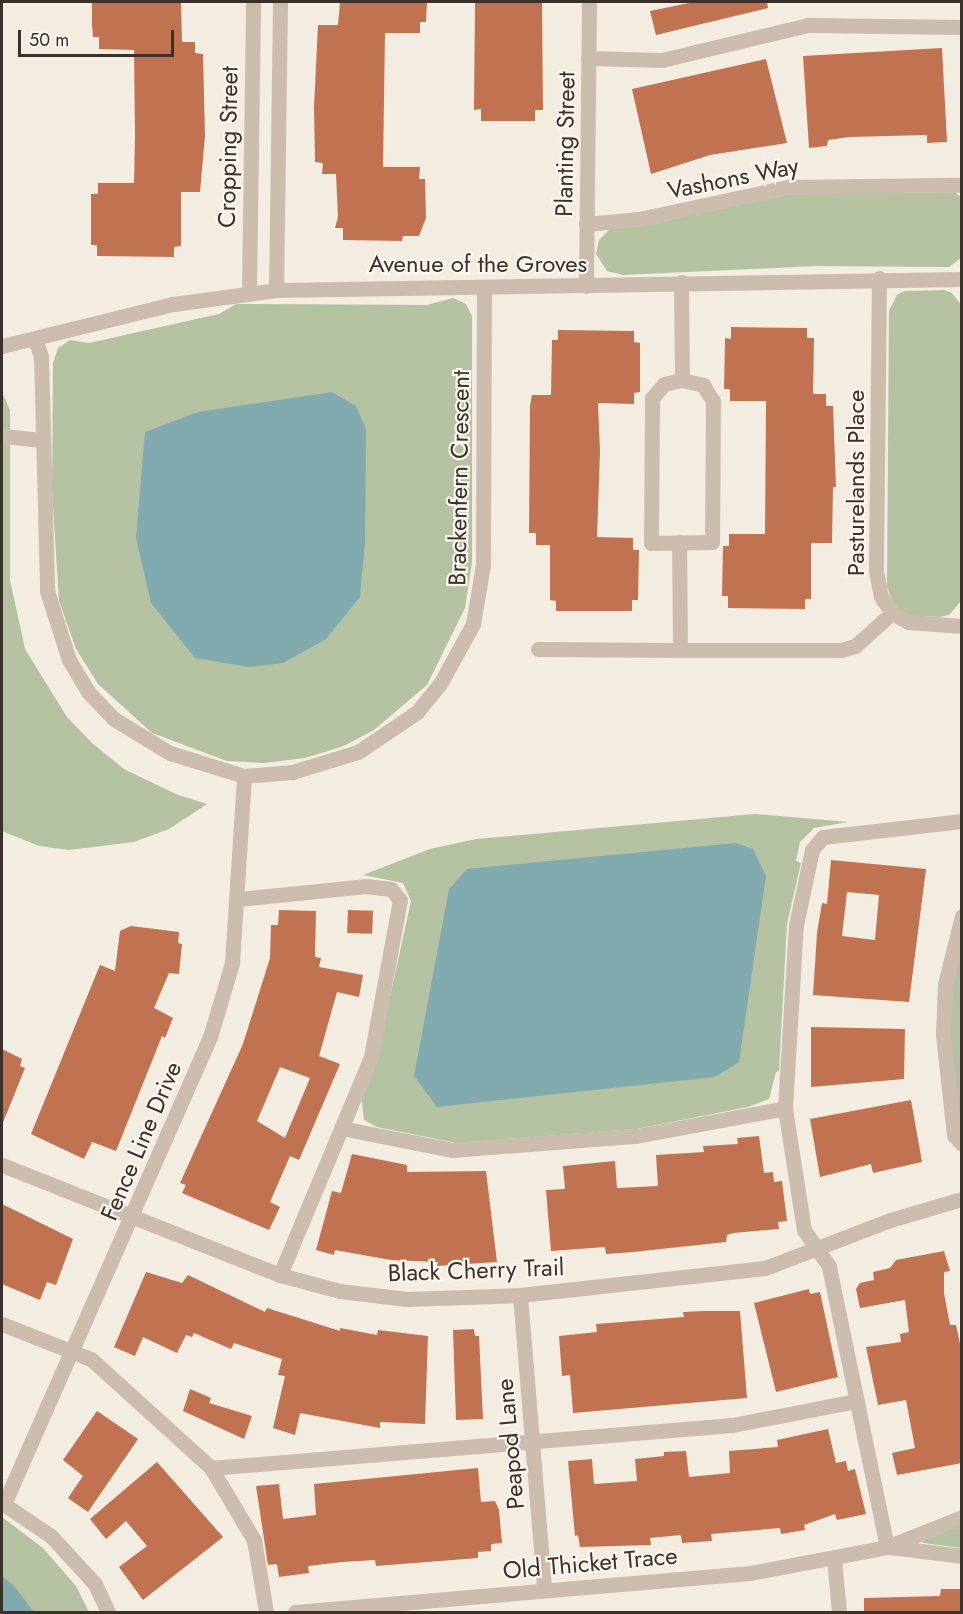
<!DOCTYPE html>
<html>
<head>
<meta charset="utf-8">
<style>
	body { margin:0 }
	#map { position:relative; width:963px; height:1614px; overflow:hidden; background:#f3ece1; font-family:Jost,sans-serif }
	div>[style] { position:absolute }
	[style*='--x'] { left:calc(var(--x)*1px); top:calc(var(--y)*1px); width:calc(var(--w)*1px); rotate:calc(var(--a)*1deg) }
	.green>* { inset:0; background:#b5c2a1 }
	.water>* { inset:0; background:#81aaaf }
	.building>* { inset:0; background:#c17351; transform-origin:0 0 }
	.minor>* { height:15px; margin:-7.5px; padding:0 7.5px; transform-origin:7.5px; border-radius:7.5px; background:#cbbcad }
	span { translate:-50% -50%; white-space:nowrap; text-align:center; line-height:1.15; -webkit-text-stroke:4.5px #faf5ee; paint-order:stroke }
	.street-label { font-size:24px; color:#3a312b }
	.frame { position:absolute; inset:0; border:3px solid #3a312b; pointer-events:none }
	.scale { position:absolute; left:18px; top:30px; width:156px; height:27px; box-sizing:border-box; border:3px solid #3a312b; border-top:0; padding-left:8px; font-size:18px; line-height:21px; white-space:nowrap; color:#3a312b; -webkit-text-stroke:4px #faf5ee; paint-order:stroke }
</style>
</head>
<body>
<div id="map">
	<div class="green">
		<i style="clip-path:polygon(953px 191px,961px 197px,961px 258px,949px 267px,816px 266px,623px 275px,607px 271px,596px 254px,599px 240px,610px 229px,783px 193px)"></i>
		<i style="clip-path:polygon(944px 290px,952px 293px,961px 305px,960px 602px,949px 615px,940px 617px,910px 616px,895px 607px,887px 587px,889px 311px,897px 295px,904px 291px)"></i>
		<i style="clip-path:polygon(453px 298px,466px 304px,472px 316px,472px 562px,465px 608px,427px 685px,374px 730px,344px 746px,305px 758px,264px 763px,227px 761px,152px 733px,98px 684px,76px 649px,59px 601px,52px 491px,53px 363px,58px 348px,70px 340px,89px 343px,219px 314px,236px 304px,427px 305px)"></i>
		<i style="clip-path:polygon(2px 392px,10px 410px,10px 580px,25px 649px,67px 717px,92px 743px,124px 769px,178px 795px,207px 804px,169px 829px,134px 842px,69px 850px,39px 846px,2px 831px)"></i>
		<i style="clip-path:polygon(755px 814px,848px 822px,814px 828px,800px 842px,796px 861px,801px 863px,787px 924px,779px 1071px,776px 1072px,769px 1099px,748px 1107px,636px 1129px,456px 1143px,377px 1127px,364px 1120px,361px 1094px,377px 1056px,411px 901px,403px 883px,363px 875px,430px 849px,476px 839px)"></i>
		<i style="clip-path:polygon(961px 939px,961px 1129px,950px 1037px,952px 991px)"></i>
		<i style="clip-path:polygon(2px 1517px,43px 1548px,76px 1586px,89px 1612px,2px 1612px)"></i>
		<i style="clip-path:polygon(961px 1523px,961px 1548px,923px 1543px,923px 1539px)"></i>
	</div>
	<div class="water">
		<i style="clip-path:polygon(332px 392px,356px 406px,366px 429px,365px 542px,360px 597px,326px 639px,283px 663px,249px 667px,195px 658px,151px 603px,136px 538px,145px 432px,198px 412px)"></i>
		<i style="clip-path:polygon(736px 843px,753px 849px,766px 876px,739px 1062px,715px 1077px,437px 1107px,414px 1076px,449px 889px,467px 869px)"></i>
		<i style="clip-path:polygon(2px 1576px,14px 1586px,34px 1612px,2px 1612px)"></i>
	</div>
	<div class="building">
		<i style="clip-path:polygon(92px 2px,181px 2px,182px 42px,195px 42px,195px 53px,203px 54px,205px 136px,200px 192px,181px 192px,181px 246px,174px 247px,174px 257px,97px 256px,97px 245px,91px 245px,91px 194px,98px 194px,98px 183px,134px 183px,135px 135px,134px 50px,99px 49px,99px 37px,93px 37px,92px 25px)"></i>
		<i style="clip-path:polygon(340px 2px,427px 2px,426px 22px,420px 22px,420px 33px,385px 33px,383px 167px,420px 167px,419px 179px,425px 179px,426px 218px,419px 236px,403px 236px,402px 241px,343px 240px,343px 228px,335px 228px,338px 217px,336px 174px,322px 174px,323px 163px,315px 162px,314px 107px,318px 25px,338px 25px)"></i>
		<i style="clip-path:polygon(475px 2px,542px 2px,543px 110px,535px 110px,535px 121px,481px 121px,481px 109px,474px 110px)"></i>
		<i style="clip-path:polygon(694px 2px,767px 2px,768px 8px,656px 35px,650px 11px)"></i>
		<i style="clip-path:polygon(942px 48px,947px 142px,927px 143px,927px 135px,849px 137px,828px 140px,827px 146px,809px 148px,803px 56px)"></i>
		<i style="clip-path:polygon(766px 59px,787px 143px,710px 155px,651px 174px,632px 89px)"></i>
		<i style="clip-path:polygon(731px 327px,807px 328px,807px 338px,814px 338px,813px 394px,826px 394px,826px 406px,833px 406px,836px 487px,833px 487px,832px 543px,811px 543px,811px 599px,805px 599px,805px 609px,728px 608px,728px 596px,722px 596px,723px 546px,729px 546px,729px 534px,765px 534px,766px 401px,730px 401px,730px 389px,724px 389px,725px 338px,731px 339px)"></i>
		<i style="clip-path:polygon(558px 330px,634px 331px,634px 342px,640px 343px,640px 392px,634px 393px,634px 404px,598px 403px,600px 452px,597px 537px,633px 538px,633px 550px,639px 550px,638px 600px,632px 600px,632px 611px,556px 611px,556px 601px,550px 600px,550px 545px,536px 545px,536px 533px,529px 533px,530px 406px,532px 395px,551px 395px,552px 340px,558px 340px)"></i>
		<i style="clip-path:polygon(evenodd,831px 860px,926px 869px,909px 1002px,813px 995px,817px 933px,822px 903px,827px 904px,831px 860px,847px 892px,879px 895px,875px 940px,842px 936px,847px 892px)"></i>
		<i style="clip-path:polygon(evenodd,279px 910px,316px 911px,315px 957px,321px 958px,319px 967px,363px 975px,359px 997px,337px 992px,319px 1056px,340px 1064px,299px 1160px,290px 1156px,270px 1202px,280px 1207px,269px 1230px,182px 1193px,186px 1185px,180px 1183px,243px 1044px,270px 958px,271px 925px,278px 925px,279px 910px,280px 1067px,310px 1078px,285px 1138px,257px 1121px,280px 1067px)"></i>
		<i style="left:348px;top:910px;width:25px;height:23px;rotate:2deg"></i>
		<i style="clip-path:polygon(131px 926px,179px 932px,178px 943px,182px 944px,179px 974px,169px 973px,154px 1008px,173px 1018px,165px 1038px,162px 1036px,116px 1151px,92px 1142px,84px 1159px,31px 1134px,100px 965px,115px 971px,120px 931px)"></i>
		<i style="clip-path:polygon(811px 1027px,905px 1029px,904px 1079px,811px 1087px)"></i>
		<i style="clip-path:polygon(2px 1049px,22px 1059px,20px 1066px,25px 1068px,2px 1125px)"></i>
		<i style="clip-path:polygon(911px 1100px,922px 1162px,873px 1173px,871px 1164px,820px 1177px,810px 1119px)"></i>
		<i style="clip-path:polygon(759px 1136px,764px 1173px,773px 1172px,774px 1182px,782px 1181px,787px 1221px,778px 1222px,779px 1229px,733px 1233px,727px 1235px,726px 1242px,633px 1252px,606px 1254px,605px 1247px,551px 1251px,546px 1190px,565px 1189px,563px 1166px,615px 1161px,617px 1188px,658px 1186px,656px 1155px,704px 1152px,703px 1146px,738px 1144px,737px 1138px)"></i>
		<i style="clip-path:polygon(352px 1154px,407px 1165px,407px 1172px,486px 1171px,497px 1262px,437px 1266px,438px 1262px,391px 1260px,335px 1250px,334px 1255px,316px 1250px,332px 1191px,341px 1193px)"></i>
		<i style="clip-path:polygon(2px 1204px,73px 1239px,56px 1285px,47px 1282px,40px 1300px,2px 1284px)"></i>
		<i style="clip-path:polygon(944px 1251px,950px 1271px,944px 1272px,944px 1293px,950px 1325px,956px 1325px,962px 1353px,962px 1463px,897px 1475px,892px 1453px,915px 1448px,906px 1400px,878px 1405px,866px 1347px,901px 1342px,900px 1334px,909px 1332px,905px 1300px,860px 1308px,856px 1289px,860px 1283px,874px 1280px,873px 1272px,890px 1268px,896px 1260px)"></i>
		<i style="clip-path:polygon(146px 1272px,182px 1283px,188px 1275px,265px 1312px,267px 1308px,340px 1331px,340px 1328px,377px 1335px,378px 1330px,428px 1336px,425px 1424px,380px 1422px,380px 1428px,300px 1413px,295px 1435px,273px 1428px,285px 1376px,278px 1375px,282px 1359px,234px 1343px,231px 1349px,194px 1333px,192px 1337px,186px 1335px,177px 1353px,143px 1337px,135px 1356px,114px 1347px)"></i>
		<i style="clip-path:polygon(809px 1289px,810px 1294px,820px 1292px,838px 1377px,776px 1392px,754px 1303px)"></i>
		<i style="clip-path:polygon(703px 1311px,740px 1311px,747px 1398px,573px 1413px,570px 1375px,562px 1376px,559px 1336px,597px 1332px,596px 1324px,684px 1317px,683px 1312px)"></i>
		<i style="clip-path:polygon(474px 1329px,475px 1336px,479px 1336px,483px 1419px,456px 1420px,453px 1330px)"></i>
		<i style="clip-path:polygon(190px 1389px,211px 1398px,209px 1403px,252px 1416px,244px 1439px,183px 1411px)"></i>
		<i style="clip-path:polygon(97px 1411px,138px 1439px,88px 1512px,68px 1498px,83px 1476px,63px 1460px)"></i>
		<i style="clip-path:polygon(828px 1429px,836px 1463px,846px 1461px,848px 1471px,855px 1469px,866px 1514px,837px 1520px,835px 1514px,804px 1525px,805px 1530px,781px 1534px,780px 1528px,711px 1534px,712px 1541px,682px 1543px,681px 1535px,650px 1538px,651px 1545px,580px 1547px,578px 1535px,575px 1536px,568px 1461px,592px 1459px,594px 1484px,637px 1481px,635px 1459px,664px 1456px,664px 1452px,686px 1451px,689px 1477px,730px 1473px,729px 1451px,778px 1447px,777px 1440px)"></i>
		<i style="clip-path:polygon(157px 1462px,223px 1537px,143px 1600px,119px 1567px,147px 1546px,126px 1521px,106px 1539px,90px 1519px)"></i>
		<i style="clip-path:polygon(478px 1468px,481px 1502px,495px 1501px,499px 1510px,502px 1543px,491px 1544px,491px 1551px,478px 1552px,478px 1558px,376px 1566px,375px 1560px,342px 1562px,308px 1566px,309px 1573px,279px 1577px,277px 1564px,268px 1565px,256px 1486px,279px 1484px,283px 1519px,316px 1515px,314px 1484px)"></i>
		<i style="clip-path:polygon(941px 1589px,961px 1589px,962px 1612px,864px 1612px,864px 1598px,940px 1596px)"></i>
	</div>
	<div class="minor">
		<i style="--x:588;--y:58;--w:74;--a:1.5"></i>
		<i style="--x:662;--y:60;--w:150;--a:-13.5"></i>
		<i style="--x:808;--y:25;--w:154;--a:0.7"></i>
		<i style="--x:586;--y:224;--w:53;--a:-5.4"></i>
		<i style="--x:639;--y:219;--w:152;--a:-12.1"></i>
		<i style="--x:788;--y:187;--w:174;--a:-0.7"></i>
		<i style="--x:879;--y:278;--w:293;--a:90.6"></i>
		<i style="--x:876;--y:571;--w:26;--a:79"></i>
		<i style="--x:881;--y:597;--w:19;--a:55"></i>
		<i style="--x:892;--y:613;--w:18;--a:29"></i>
		<i style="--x:908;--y:622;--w:54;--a:4.2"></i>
		<i style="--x:681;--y:282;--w:98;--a:89.4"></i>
		<i style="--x:586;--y:286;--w:284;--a:-89.4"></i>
		<i style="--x:276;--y:290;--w:288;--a:-89.2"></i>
		<i style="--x:249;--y:293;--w:291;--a:-89.2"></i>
		<i style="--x:35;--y:339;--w:18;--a:71"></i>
		<i style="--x:41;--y:356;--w:235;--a:88.5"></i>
		<i style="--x:47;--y:591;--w:72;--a:72.3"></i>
		<i style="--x:69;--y:660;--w:37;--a:59"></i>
		<i style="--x:88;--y:692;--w:37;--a:46"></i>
		<i style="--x:114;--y:719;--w:66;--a:31.3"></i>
		<i style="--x:170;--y:753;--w:77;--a:17.3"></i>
		<i style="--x:244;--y:776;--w:48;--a:-4.8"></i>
		<i style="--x:292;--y:772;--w:69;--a:-16.9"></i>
		<i style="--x:358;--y:752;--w:71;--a:-34.1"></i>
		<i style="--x:417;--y:712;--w:36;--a:-51"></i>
		<i style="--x:440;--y:684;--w:68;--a:-61.2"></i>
		<i style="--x:473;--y:624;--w:60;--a:-80.4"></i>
		<i style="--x:483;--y:565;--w:277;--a:-89.8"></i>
		<i style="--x:2;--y:346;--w:176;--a:-13.8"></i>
		<i style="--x:173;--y:304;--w:104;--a:-7.7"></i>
		<i style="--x:276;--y:290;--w:686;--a:-0.92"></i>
		<i style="--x:682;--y:380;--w:22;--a:13"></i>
		<i style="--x:703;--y:385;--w:19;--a:58"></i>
		<i style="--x:713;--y:401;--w:141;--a:90.4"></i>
		<i style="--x:712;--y:542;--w:61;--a:179.1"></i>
		<i style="--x:651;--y:543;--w:145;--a:-89.6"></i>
		<i style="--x:652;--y:398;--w:18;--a:-49"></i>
		<i style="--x:664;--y:384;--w:18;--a:-13"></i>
		<i style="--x:2;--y:436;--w:40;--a:5.7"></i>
		<i style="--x:538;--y:649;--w:142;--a:0.4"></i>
		<i style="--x:680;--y:650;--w:108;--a:-90.5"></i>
		<i style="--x:680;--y:650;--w:161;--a:0"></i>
		<i style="--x:841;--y:650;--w:15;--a:-16"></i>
		<i style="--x:855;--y:646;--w:50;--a:-41.7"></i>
		<i style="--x:239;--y:899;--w:128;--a:-5.8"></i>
		<i style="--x:366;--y:886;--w:25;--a:7"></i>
		<i style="--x:391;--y:889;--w:14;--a:51"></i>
		<i style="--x:400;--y:900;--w:160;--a:100.5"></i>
		<i style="--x:371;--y:1057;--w:236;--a:112.7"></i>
		<i style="--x:962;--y:916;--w:70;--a:104"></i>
		<i style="--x:945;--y:984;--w:51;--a:92.2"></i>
		<i style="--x:943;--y:1035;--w:101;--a:83.7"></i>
		<i style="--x:954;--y:1135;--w:12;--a:48"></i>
		<i style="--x:341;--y:1128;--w:113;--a:11.2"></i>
		<i style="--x:452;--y:1150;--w:185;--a:-4.4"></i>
		<i style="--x:636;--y:1136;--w:152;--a:-10.6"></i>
		<i style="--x:2;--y:1165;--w:299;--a:21.6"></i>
		<i style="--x:280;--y:1275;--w:62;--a:14.9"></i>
		<i style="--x:340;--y:1291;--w:67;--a:6.8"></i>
		<i style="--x:407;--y:1299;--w:113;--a:-2"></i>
		<i style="--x:520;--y:1295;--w:246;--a:-6.3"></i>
		<i style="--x:765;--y:1268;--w:134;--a:-21"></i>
		<i style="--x:890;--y:1220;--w:75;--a:-16.3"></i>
		<i style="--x:520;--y:1295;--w:296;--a:85.3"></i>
		<i style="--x:2;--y:1324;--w:96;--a:21.5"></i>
		<i style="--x:91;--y:1359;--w:162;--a:42.2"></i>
		<i style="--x:211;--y:1468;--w:84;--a:59.2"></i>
		<i style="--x:254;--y:1540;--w:73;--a:80.5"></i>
		<i style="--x:211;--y:1468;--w:523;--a:-4.72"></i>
		<i style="--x:732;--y:1425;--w:127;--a:-10.9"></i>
		<i style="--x:2;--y:1503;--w:59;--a:34"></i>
		<i style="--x:51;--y:1536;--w:65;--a:47.5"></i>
		<i style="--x:95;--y:1584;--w:31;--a:65"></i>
		<i style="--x:4;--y:1504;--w:510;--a:-66.2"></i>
		<i style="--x:210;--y:1037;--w:77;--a:-73.4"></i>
		<i style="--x:232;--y:963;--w:187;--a:-86.3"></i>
		<i style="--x:887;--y:1547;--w:287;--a:-101.7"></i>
		<i style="--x:829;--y:1266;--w:44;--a:-124.8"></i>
		<i style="--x:804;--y:1230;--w:123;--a:-98.9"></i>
		<i style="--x:785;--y:1108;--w:183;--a:-86.6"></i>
		<i style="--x:796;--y:925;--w:77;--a:-78"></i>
		<i style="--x:812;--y:850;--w:17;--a:-50"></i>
		<i style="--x:823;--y:837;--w:140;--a:-6.6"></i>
		<i style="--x:890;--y:1547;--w:73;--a:7.1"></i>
		<i style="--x:834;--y:1559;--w:53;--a:84.6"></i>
		<i style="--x:295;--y:1612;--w:457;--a:-4.9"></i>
		<i style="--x:750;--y:1573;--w:139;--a:-10.7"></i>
		<i style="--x:887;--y:1547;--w:81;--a:-21.8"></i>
	</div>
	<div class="street-label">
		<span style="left:565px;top:144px;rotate:-89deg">Planting Street</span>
		<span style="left:228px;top:147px;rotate:-89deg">Cropping Street</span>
		<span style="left:733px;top:178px;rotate:-11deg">Vashons Way</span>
		<span style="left:478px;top:264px">Avenue of the Groves</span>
		<span style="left:459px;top:478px;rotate:-89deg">Brackenfern Crescent</span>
		<span style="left:856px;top:483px;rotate:-90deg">Pasturelands Place</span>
		<span style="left:141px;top:1141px;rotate:-67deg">Fence Line Drive</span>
		<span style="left:476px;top:1270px;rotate:-2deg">Black Cherry Trail</span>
		<span style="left:510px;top:1444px;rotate:-95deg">Peapod Lane</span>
		<span style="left:590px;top:1563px;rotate:-5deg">Old Thicket Trace</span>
	</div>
	<div class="frame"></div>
	<div class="scale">50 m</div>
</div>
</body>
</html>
